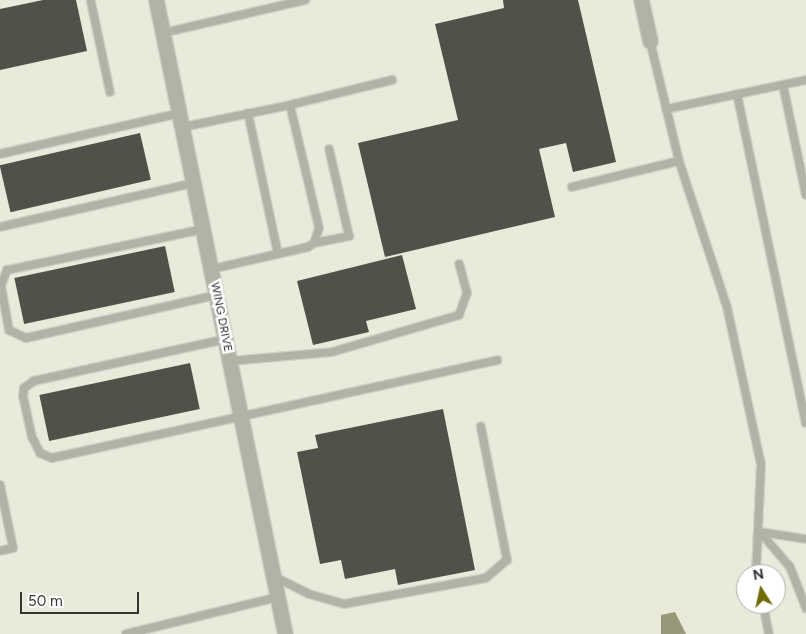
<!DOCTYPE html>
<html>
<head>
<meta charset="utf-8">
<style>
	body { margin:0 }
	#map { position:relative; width:806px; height:634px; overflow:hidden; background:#f5f5ec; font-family:Figtree,sans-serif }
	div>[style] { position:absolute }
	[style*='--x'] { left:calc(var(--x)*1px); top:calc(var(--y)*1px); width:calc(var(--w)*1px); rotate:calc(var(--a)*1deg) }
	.built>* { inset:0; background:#eaeada }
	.water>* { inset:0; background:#989779 }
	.building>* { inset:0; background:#51514a; transform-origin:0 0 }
	.roads { filter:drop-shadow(1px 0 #d2d2ca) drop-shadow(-1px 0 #d2d2ca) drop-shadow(0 1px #d2d2ca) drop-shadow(0 -1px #d2d2ca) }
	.service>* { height:8px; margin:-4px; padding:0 4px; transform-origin:4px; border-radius:4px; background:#b3b3a5 }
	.minor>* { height:15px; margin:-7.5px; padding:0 7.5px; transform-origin:7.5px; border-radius:7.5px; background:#b3b3a5 }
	span { translate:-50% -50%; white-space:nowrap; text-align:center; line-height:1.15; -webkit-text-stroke:5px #fff; paint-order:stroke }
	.street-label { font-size:12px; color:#343430 }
	.north { position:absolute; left:736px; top:564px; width:50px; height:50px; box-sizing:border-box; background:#fff; border:1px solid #aeaeac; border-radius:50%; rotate:350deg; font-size:14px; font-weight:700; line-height:20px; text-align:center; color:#343430 }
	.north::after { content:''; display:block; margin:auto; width:18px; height:22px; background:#716b06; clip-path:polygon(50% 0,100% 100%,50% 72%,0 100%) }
	.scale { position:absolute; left:20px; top:592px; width:119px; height:22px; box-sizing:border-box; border:2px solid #343430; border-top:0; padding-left:6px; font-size:15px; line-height:18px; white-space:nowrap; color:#343430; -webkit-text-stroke:4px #fff; paint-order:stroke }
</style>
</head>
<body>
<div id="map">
	<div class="built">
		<i style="clip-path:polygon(evenodd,0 0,806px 0,806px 634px,0 634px,0 0,746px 574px,776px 574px,776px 604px,746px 604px,746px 574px)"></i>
	</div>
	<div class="water">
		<i style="clip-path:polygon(675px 612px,686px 634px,661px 634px,661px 615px)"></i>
	</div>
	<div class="building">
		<i style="clip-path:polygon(43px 0,76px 0,87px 51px,0 70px,0 9px)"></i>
		<i style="clip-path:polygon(503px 0,578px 0,616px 162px,573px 172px,566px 143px,539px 149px,555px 217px,385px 257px,358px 143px,458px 120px,435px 24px,504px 8px)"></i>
		<i style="left:140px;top:133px;width:48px;height:144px;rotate:77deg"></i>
		<i style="left:165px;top:246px;width:47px;height:154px;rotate:78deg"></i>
		<i style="clip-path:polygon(402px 255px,416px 309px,366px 321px,369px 332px,313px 345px,297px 281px)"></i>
		<i style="left:190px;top:363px;width:47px;height:154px;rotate:78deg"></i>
		<i style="clip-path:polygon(443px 409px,475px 570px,398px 585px,395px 569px,345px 579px,341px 560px,320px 564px,297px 452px,318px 448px,315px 435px)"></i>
	</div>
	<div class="roads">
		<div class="service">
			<i style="--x:91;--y:2;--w:92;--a:78.1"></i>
			<i style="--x:163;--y:33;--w:146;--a:-13.1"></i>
			<i style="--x:650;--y:41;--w:123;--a:76.4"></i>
			<i style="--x:679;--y:161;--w:154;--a:71.8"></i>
			<i style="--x:727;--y:307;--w:161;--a:77.8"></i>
			<i style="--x:761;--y:464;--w:110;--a:92.6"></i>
			<i style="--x:783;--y:85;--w:112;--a:78.2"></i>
			<i style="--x:737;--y:94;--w:336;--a:78.2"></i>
			<i style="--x:290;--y:105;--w:105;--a:-13.8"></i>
			<i style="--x:666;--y:109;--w:143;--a:-11.7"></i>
			<i style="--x:248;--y:113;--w:144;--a:78"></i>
			<i style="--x:183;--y:127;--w:109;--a:-11.6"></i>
			<i style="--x:290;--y:105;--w:126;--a:76.7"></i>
			<i style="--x:319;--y:228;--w:16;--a:108"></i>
			<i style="--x:314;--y:243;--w:7;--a:146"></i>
			<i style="--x:308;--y:247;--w:98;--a:167.1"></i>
			<i style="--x:0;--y:154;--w:185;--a:-12.8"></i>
			<i style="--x:572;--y:187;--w:110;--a:-13.7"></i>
			<i style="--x:0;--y:227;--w:199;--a:-12.8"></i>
			<i style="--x:204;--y:229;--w:201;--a:168.2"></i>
			<i style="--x:7;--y:270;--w:17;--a:111"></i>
			<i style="--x:1;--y:286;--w:45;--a:79.7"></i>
			<i style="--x:9;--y:330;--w:19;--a:25"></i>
			<i style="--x:26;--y:338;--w:196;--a:-12.7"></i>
			<i style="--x:314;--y:243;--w:36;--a:-11"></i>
			<i style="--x:349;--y:236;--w:89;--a:-102.9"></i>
			<i style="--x:226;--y:339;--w:197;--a:167.7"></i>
			<i style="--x:34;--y:381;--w:12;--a:145"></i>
			<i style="--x:24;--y:388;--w:8;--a:97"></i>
			<i style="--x:23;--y:396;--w:42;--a:77.6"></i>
			<i style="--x:32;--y:437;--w:18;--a:63"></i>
			<i style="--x:40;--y:453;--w:13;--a:23"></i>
			<i style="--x:52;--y:458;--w:456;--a:-12.4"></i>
			<i style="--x:230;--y:361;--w:102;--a:-5"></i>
			<i style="--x:332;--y:352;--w:132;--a:-16.2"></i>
			<i style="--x:459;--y:315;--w:23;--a:-70"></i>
			<i style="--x:467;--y:293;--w:30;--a:-105"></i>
			<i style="--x:0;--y:485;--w:64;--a:78.3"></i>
			<i style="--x:13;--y:548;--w:13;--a:167"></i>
			<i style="--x:760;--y:532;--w:46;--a:49.4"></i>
			<i style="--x:790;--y:567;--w:44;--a:68.7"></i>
			<i style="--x:760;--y:532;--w:47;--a:8.7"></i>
			<i style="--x:273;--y:576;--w:40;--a:26.6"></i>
			<i style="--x:309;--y:594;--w:36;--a:16"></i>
			<i style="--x:344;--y:604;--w:144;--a:-10.4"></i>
			<i style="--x:486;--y:578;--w:28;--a:-41"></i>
			<i style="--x:507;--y:560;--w:136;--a:-101.1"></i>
			<i style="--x:763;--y:604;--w:31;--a:79"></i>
			<i style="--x:126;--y:634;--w:156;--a:-13.7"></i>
		</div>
		<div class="minor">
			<i style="--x:156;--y:0;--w:647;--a:78.5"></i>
			<i style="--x:641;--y:0;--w:42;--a:77.6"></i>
		</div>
	</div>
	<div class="street-label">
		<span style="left:221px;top:317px;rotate:79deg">WING DRIVE</span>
	</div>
	<div class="north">N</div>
	<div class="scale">50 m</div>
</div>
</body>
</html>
